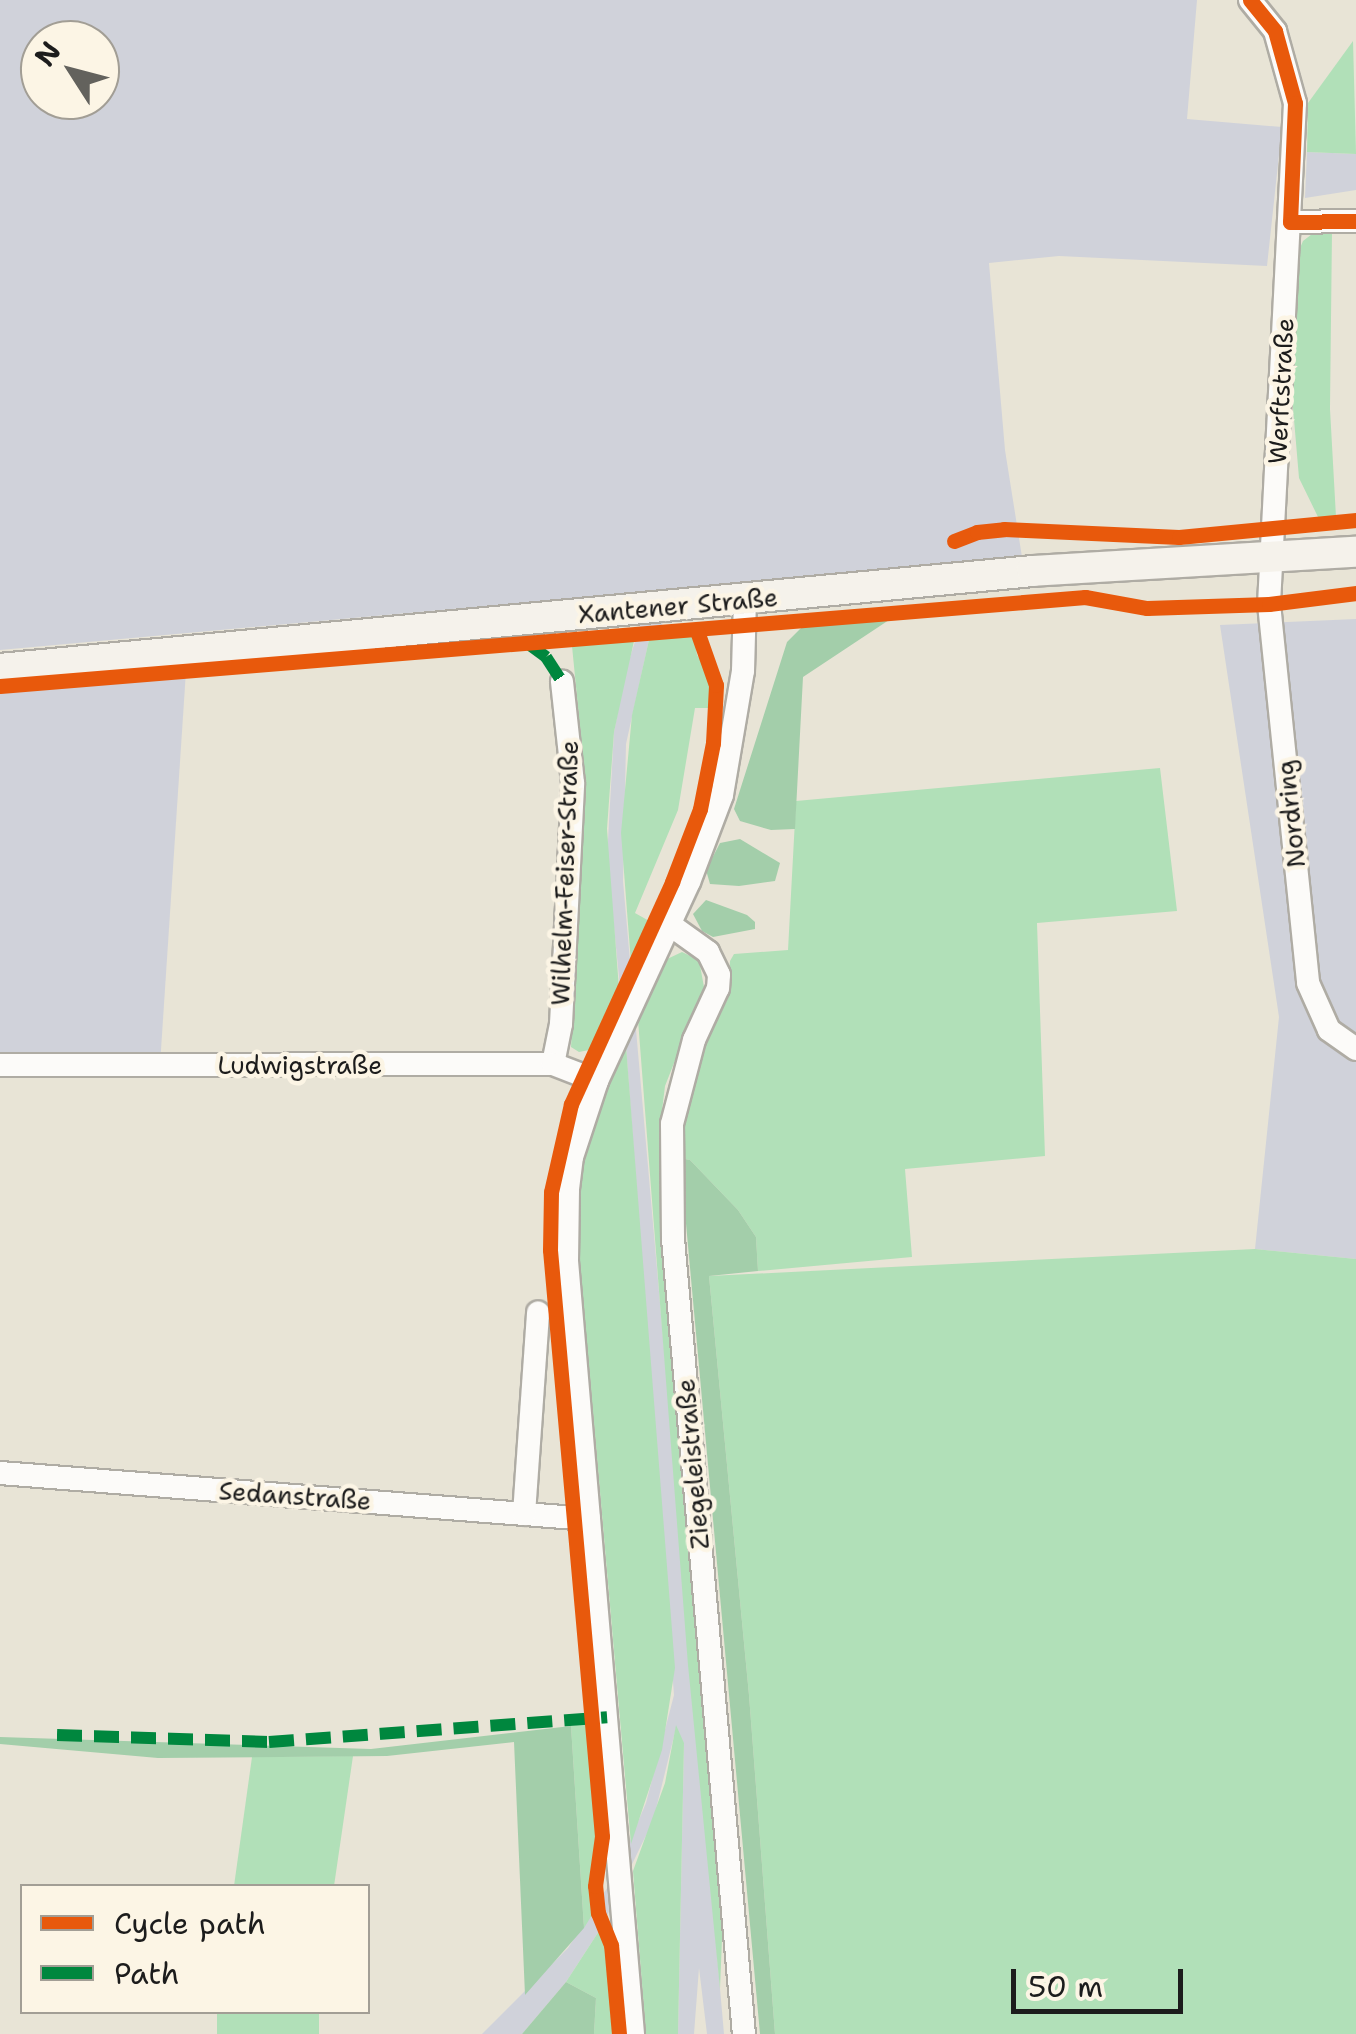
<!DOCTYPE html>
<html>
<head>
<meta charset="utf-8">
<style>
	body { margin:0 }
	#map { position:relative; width:1356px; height:2034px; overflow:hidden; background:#e8e4d6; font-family:"Shantell Sans",sans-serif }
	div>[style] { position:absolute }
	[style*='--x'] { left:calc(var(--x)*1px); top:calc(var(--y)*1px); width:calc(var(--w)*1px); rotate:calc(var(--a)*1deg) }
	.industrial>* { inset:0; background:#d0d2da }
	.green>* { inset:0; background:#b1e0b8; transform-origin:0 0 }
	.forest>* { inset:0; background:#a3ceaa }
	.roads { filter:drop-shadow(2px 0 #afaca4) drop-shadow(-2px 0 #afaca4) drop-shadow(0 2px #afaca4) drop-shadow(0 -2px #afaca4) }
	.minor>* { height:22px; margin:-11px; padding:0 11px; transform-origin:11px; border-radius:11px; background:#fcfbf9 }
	.secondary>* { height:30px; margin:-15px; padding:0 15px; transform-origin:15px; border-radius:15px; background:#f5f2eb }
	.quiet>* { height:12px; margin-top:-6px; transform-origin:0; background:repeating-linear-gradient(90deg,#00873e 0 25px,transparent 0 37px) }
	.cycleway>* { height:15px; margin:-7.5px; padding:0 7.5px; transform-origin:7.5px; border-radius:7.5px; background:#e8590c }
	span { translate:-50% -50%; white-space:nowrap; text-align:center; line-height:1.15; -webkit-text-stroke:9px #fcf5e5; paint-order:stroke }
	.street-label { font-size:25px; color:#1c1c1c }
	.legend { position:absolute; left:20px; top:1884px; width:350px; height:130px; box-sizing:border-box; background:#fcf5e5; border:2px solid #a29e95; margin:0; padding:12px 18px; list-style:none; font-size:30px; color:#1c1c1c }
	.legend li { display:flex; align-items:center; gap:20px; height:50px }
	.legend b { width:50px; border:2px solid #a29e95 }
	.north { position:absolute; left:20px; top:20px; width:100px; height:100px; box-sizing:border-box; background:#fcf5e5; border:2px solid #a29e95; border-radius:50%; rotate:306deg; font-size:28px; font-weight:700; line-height:40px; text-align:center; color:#1c1c1c }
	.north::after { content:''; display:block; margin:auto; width:35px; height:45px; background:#63625d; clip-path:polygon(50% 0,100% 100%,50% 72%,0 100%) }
	.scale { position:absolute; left:1011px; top:1969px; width:172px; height:45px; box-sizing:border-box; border:5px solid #1c1c1c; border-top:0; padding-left:12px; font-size:30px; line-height:35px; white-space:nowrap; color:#1c1c1c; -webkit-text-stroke:8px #fcf5e5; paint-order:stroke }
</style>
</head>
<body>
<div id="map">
	<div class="industrial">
		<i style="clip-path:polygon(evenodd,0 0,1197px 0,1187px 119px,1282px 127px,1267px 266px,1059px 256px,989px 263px,1005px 450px,1022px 557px,675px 588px,657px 639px,649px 640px,626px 744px,623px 881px,724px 2034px,707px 2034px,699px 1968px,694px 2034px,678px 2034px,684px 1744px,676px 1728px,653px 1821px,601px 1928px,566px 1982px,522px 2034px,482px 2034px,568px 1948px,615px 1876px,646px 1803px,674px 1695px,626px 1046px,607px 858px,614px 732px,626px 670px,651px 591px,0 650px,0 0,40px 40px,100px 40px,100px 100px,40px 100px,40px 40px)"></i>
		<i style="clip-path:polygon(1307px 152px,1356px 154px,1356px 190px,1305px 198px)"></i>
		<i style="clip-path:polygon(1356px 619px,1356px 1259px,1255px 1249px,1279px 1017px,1220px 625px)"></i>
		<i style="clip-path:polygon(186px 671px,160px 1065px,0 1065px,0 686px)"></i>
	</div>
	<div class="green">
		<i style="clip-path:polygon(1353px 41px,1356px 154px,1307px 152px,1308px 103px)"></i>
		<i style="clip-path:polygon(1316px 231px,1332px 231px,1330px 409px,1336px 517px,1319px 519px,1299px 478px,1292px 396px,1298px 253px,1303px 241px)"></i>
		<i style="clip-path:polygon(694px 636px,697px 655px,707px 670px,712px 708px,695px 708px,678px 810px,635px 913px,651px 922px,631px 963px,621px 833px,632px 715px,649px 640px)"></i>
		<i style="clip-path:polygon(634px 641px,614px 732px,607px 829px,619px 989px,589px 1050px,579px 1052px,571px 1047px,586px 788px,572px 646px)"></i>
		<i style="clip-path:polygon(1160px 768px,1177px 911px,1037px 923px,1045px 1156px,905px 1169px,912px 1257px,758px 1271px,756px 1237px,738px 1210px,690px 1160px,680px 1158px,680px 1139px,699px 1056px,728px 998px,730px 961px,734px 954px,788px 950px,796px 801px)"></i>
		<i style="clip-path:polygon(682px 952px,699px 960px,704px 987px,665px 1086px,660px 1127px,661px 1242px,718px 1792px,724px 1889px,720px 1989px,688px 1665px,638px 1020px,665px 960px)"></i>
		<i style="clip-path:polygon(626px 1046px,675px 1668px,662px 1750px,631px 1844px,576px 1219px,581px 1164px,594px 1119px)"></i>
		<i style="clip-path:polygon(1255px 1249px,1356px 1259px,1356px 2034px,775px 2034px,749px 1695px,709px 1276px)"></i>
		<i style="clip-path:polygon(587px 1723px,598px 1847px,589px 1881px,592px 1915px,584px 1928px,571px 1726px)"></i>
		<i style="clip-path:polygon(676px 1725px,684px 1743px,678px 2034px,646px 2034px,633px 1871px,665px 1783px)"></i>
		<i style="clip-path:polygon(353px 1756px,334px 1886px,234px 1886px,252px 1757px)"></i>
		<i style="clip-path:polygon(601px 1928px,604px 1932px,613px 2034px,594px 2034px,596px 1998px,566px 1982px)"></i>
		<i style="left:217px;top:2012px;width:102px;height:22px"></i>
	</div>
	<div class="forest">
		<i style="clip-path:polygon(889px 620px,803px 677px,795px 829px,771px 830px,740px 821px,734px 809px,787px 642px,802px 627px)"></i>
		<i style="clip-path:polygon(740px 839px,780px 863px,775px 881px,739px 886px,710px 884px,706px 870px,720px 843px)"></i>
		<i style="clip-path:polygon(706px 900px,747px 915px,755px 922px,755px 929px,713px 937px,702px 931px,693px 914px)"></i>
		<i style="clip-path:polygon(680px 1158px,690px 1160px,738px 1210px,756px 1237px,758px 1271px,709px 1276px,749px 1695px,775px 2034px,760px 2034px)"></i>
		<i style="clip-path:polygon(571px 1726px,584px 1928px,525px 1995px,514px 1742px,387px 1756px,158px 1758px,0 1744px,0 1737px,371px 1749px)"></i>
		<i style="clip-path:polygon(566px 1982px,596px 1998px,594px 2034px,522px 2034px)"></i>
	</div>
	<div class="roads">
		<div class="minor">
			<i style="--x:1250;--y:0;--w:40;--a:51"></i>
			<i style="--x:1275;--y:31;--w:75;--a:74.5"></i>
			<i style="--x:1295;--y:103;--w:502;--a:92.97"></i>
			<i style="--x:1269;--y:604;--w:381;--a:84.1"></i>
			<i style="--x:1308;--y:983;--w:51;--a:65.9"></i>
			<i style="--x:1329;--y:1030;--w:33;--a:35"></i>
			<i style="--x:1290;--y:222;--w:66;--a:-0.9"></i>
			<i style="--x:669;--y:924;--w:48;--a:35.7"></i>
			<i style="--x:708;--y:952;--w:25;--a:64"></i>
			<i style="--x:719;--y:975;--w:13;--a:94"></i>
			<i style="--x:718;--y:988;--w:57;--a:114.8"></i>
			<i style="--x:694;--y:1040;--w:87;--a:104.7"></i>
			<i style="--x:672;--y:1124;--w:115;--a:89.5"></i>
			<i style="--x:673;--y:1239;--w:798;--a:84.9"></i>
			<i style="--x:553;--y:1064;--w:41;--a:-78.7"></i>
			<i style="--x:561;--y:1024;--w:241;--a:-87.1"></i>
			<i style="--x:573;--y:783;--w:102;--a:-96.2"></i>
			<i style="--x:0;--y:1065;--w:553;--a:-0.1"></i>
			<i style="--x:553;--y:1064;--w:47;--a:21.1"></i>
			<i style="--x:0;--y:1473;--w:591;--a:4.47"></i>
			<i style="--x:524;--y:1514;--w:202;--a:-86"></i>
			<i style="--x:633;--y:2034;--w:776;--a:-94.88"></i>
			<i style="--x:567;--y:1261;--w:72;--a:-89.2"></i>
			<i style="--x:568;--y:1189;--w:32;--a:-83"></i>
			<i style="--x:572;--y:1157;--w:80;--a:-71.8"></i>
			<i style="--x:597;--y:1081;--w:219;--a:-65.2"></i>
			<i style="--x:689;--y:882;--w:93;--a:-69.2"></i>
			<i style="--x:722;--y:795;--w:126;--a:-80.4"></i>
			<i style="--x:743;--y:671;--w:72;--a:-88.4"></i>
		</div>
		<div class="secondary">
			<i style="--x:0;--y:669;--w:1037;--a:-5.42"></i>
			<i style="--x:1032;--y:571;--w:325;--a:-3.4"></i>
		</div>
	</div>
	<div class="quiet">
		<i style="--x:527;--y:643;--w:24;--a:36"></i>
		<i style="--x:546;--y:657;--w:30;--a:57"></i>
		<i style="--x:57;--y:1735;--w:212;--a:1.9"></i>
		<i style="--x:269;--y:1742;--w:339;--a:-4.2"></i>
	</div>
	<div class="cycleway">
		<i style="--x:1250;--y:0;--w:40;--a:51"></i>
		<i style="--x:1275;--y:31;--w:75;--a:74.5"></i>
		<i style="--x:1295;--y:103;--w:119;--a:92.4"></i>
		<i style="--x:1290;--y:222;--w:66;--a:-0.9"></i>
		<i style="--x:954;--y:541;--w:25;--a:-21"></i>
		<i style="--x:977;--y:532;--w:27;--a:-6"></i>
		<i style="--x:1004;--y:529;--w:175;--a:2.6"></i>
		<i style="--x:1179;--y:537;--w:178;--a:-5.5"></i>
		<i style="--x:0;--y:686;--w:1089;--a:-4.69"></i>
		<i style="--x:1085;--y:597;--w:63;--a:10.1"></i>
		<i style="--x:1147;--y:608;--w:122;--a:-1.9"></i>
		<i style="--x:1269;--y:604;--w:88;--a:-7.2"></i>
		<i style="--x:619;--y:2034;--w:89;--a:-95.1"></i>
		<i style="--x:611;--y:1945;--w:35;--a:-112"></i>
		<i style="--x:598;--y:1913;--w:27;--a:-96"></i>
		<i style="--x:595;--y:1886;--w:50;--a:-82"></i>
		<i style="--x:602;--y:1836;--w:588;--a:-95.07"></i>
		<i style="--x:550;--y:1250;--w:58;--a:-89"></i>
		<i style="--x:551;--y:1192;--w:90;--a:-77.2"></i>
		<i style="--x:571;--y:1104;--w:244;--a:-65.5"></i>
		<i style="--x:672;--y:882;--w:78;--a:-69"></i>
		<i style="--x:700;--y:809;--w:67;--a:-78.9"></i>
		<i style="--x:713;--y:743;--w:58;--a:-87"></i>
		<i style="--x:716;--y:685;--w:57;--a:-109.4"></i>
	</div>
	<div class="street-label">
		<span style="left:1281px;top:391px;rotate:-87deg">Werftstraße</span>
		<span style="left:678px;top:606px;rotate:-5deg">Xantener Straße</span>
		<span style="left:1291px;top:814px;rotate:-96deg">Nordring</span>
		<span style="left:565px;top:873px;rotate:-88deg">Wilhelm-Feiser-Straße</span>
		<span style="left:300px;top:1065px">Ludwigstraße</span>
		<span style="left:693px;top:1464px;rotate:-95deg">Ziegeleistraße</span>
		<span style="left:295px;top:1496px;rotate:4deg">Sedanstraße</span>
	</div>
	<ul class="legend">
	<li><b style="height:12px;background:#e8590c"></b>Cycle path</li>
	<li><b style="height:12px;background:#00873e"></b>Path</li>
	</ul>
	<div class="north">N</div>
	<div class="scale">50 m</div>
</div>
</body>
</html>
